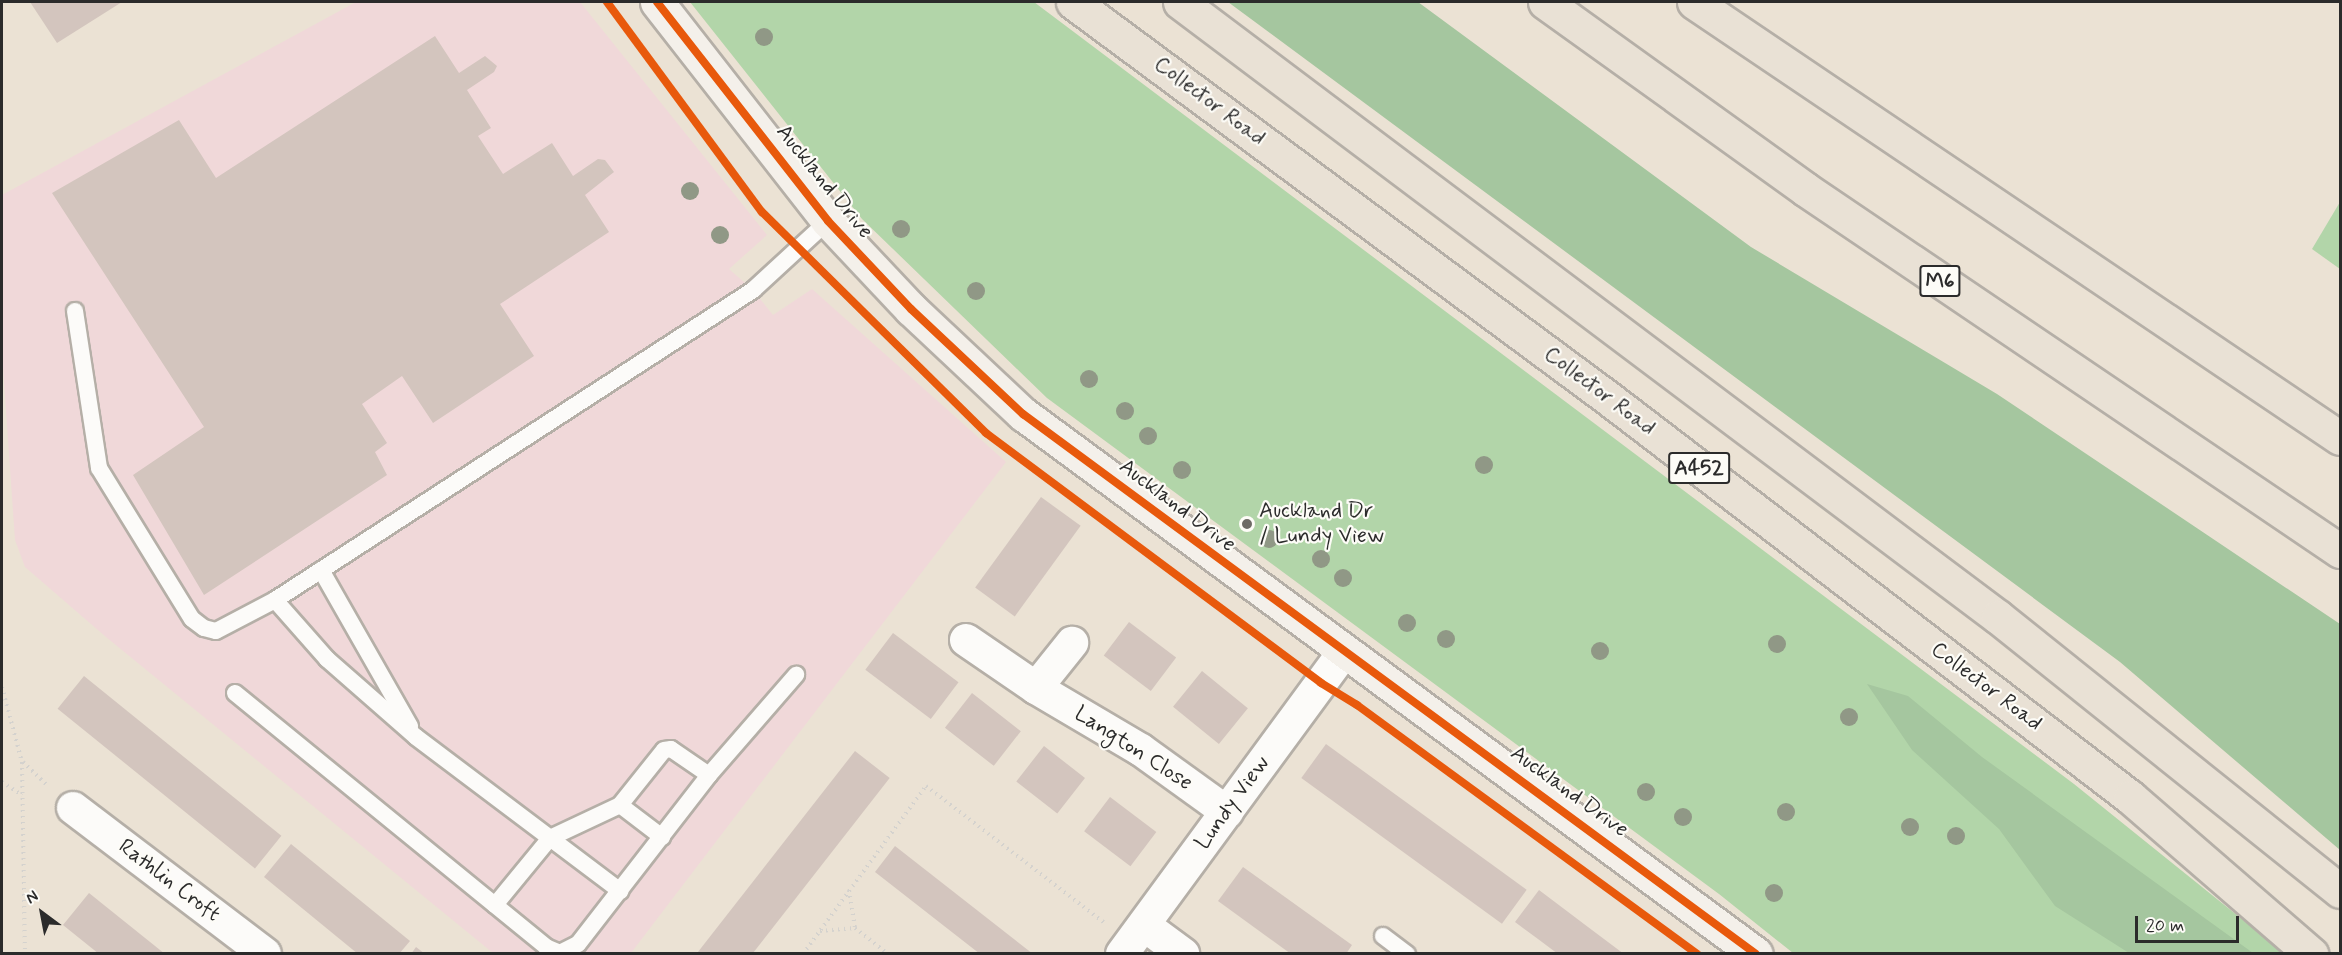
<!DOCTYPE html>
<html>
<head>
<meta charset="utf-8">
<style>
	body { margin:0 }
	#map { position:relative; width:2342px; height:955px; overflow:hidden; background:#ebe2d4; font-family:Mynerve,sans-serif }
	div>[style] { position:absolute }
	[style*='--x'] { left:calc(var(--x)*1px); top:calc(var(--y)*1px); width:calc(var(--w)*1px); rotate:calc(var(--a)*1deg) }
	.built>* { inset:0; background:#f0d8d9 }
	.green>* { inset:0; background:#b2d5a9 }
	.forest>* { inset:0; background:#a5c69f }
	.building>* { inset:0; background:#d3c5be; transform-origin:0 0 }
	.path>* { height:4px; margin-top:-2px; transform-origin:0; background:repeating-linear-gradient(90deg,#d4d2ce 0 1.5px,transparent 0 6px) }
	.roads { filter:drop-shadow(2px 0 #b5afa7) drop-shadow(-2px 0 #b5afa7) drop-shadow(0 2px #b5afa7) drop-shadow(0 -2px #b5afa7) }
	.lane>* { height:16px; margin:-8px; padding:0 8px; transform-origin:8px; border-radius:8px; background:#fcfbf9 }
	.street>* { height:32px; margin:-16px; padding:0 16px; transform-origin:16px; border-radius:16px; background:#fcfbf9 }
	.secondary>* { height:33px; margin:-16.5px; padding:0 16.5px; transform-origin:16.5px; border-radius:16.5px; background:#f4f0ea }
	.highway>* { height:33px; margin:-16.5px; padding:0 16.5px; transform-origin:16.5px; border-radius:16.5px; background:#e9e1d5 }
	.cycleway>* { height:8px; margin:-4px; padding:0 4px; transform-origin:4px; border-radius:4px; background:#e8590c }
	.trees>* { width:18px; height:18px; margin:-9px; border-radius:50%; background:#909886 }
	.dots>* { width:16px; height:16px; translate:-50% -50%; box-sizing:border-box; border:3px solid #fdfcf7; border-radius:50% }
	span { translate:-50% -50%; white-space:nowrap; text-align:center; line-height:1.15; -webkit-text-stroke:4.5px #fdfcf7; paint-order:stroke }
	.shield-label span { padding:2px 4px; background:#fdfcf7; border:2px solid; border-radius:4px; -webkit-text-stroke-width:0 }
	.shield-label { font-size:21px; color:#2b2b2b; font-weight:700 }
	.street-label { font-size:22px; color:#2b2b2b }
	.poi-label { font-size:22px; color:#2b2b2b }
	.left { translate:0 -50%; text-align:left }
	.frame { position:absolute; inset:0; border:3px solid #2b2b2b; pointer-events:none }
	.north { position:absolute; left:12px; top:883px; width:60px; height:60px; -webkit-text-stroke:4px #fdfcf7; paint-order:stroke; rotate:328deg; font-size:16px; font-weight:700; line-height:24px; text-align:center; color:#2b2b2b }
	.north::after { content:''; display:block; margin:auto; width:21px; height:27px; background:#2b2b2b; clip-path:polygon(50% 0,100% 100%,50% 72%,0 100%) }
	.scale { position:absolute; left:2135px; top:916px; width:104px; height:27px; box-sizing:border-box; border:3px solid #2b2b2b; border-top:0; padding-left:8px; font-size:18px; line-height:21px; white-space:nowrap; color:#2b2b2b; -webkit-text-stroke:4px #fdfcf7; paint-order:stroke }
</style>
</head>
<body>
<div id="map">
	<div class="built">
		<i style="clip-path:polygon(356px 2px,580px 2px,767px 235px,729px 269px,753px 290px,773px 315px,812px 289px,1006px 462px,631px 953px,493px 953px,106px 637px,25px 567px,15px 540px,2px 353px,2px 195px)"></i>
	</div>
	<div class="green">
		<i style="clip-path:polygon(690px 2px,1034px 2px,2074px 784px,2284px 953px,1793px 953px,1719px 894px,1047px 398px,862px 219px)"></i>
		<i style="clip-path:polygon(2340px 202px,2340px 269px,2312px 249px)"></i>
	</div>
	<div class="forest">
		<i style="clip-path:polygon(1228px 2px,1418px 2px,1751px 247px,1997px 394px,2340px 624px,2340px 850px,2120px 662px)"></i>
		<i style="clip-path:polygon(1867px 684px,1908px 696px,1982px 757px,2253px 953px,2129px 953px,2055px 906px,1999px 829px,1912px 750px)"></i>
	</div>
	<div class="building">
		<i style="clip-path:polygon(30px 2px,122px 2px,57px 43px)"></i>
		<i style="clip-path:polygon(435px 36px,459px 73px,485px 56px,497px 66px,494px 72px,467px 90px,491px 128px,478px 136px,503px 174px,552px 143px,573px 176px,598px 159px,605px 160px,614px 172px,585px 195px,609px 232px,500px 304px,534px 356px,433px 423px,402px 376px,362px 404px,387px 443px,375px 452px,387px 475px,204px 595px,133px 475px,204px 427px,52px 193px,179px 120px,216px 178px)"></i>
		<i style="left:1041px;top:497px;width:49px;height:112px;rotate:36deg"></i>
		<i style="left:1129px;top:622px;width:59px;height:42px;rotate:37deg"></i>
		<i style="left:893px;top:633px;width:82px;height:46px;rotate:37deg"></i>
		<i style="left:1202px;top:671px;width:59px;height:46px;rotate:39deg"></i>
		<i style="left:84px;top:676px;width:254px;height:42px;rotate:39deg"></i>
		<i style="left:972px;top:693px;width:62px;height:44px;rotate:38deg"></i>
		<i style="left:1326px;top:744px;width:248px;height:42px;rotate:36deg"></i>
		<i style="left:1044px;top:746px;width:52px;height:45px;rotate:38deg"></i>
		<i style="left:855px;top:751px;width:44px;height:257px;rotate:38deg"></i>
		<i style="left:1110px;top:797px;width:58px;height:43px;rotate:37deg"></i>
		<i style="clip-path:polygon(291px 844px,410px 941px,399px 954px,358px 954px,264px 877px)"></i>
		<i style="clip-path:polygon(895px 846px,1033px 954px,980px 954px,875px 872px)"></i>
		<i style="clip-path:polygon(1243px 867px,1352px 945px,1346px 954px,1291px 954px,1218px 901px)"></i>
		<i style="clip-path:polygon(1539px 890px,1584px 924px,1624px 954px,1558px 954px,1538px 939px,1515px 922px)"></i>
		<i style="clip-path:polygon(89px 893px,165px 954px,99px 954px,63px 925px)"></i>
		<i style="clip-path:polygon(416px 947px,425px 954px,411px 954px)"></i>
	</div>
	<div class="path">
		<i style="--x:2;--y:687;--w:78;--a:75.1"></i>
		<i style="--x:22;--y:762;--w:192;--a:89.1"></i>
		<i style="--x:23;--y:762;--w:35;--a:44"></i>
		<i style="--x:2;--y:782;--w:24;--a:33"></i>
		<i style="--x:849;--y:890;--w:38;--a:81"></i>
		<i style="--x:855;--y:928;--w:42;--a:38.2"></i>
		<i style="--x:820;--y:931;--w:35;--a:-5"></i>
		<i style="--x:803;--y:954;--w:208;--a:-53.8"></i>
		<i style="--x:926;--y:786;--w:227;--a:37.5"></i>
	</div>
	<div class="roads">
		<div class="lane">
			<i style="--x:75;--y:311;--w:159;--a:81.3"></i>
			<i style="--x:99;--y:468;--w:177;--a:58.4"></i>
			<i style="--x:192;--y:619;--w:15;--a:37"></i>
			<i style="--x:204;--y:628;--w:12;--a:14"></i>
			<i style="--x:216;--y:631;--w:67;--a:-27.7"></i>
			<i style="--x:275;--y:600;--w:570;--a:-32.96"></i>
			<i style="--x:753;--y:290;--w:102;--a:-42.6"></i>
			<i style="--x:321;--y:570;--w:180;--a:60.3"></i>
			<i style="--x:275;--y:600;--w:79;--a:48.6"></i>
			<i style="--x:327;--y:659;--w:118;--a:41.2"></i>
			<i style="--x:416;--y:737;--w:256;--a:37"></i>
			<i style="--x:235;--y:693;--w:402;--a:39.2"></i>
			<i style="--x:546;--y:947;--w:15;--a:23"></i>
			<i style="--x:560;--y:953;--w:20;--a:-27"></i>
			<i style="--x:578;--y:944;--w:214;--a:-52.2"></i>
			<i style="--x:709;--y:775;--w:133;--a:-49"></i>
			<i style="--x:620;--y:805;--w:53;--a:37.3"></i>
			<i style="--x:495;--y:905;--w:87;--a:-50.6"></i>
			<i style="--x:550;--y:838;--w:77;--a:-25.2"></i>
			<i style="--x:620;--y:805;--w:70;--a:-51.3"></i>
			<i style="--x:664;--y:750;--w:7;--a:-8"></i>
			<i style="--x:671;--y:749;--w:46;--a:34.4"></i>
			<i style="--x:1383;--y:936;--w:30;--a:37"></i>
		</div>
		<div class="street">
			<i style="--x:966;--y:640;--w:85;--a:34.4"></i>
			<i style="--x:1036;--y:688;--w:122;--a:30.6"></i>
			<i style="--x:1141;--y:750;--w:106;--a:35.8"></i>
			<i style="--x:1036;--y:688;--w:58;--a:-51.3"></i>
			<i style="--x:73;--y:808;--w:241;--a:37.2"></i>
			<i style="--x:1144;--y:925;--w:49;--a:36.6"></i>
			<i style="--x:1122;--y:954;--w:375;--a:-53.7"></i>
		</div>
		<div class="secondary">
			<i style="--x:657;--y:2;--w:278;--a:52"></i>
			<i style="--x:828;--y:221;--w:121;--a:46.7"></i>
			<i style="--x:911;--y:309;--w:154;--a:43.2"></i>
			<i style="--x:1023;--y:414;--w:910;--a:36.38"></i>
		</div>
		<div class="highway">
			<i style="--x:1073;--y:2;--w:661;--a:36.51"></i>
			<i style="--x:1604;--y:395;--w:662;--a:37.39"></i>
			<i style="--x:2130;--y:797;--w:240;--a:40.9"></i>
			<i style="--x:1180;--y:2;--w:1023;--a:36.94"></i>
			<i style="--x:1998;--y:617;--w:438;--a:38.7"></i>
			<i style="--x:1545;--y:2;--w:320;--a:35.7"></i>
			<i style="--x:1805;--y:189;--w:646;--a:34.08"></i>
			<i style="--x:1694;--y:2;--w:779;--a:34.02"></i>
		</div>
	</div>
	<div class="cycleway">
		<i style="--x:607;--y:2;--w:261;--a:53.6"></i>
		<i style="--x:762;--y:212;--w:315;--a:44.6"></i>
		<i style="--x:986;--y:433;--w:418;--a:36.7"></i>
		<i style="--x:1321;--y:683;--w:42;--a:31.4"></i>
		<i style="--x:1357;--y:705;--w:421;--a:36.2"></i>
		<i style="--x:657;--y:2;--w:278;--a:52"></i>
		<i style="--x:828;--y:221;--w:121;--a:46.7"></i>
		<i style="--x:911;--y:309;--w:154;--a:43.2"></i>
		<i style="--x:1023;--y:414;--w:910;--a:36.38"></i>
	</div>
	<div class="trees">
		<i style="left:764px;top:37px"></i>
		<i style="left:690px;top:191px"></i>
		<i style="left:901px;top:229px"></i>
		<i style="left:720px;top:235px"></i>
		<i style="left:976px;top:291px"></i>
		<i style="left:1089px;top:379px"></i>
		<i style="left:1125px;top:411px"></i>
		<i style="left:1148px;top:436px"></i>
		<i style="left:1484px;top:465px"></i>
		<i style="left:1182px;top:470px"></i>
		<i style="left:1269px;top:539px"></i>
		<i style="left:1321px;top:559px"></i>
		<i style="left:1343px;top:578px"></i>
		<i style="left:1407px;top:623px"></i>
		<i style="left:1446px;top:639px"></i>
		<i style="left:1777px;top:644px"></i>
		<i style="left:1600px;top:651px"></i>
		<i style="left:1849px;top:717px"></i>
		<i style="left:1646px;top:792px"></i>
		<i style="left:1786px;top:812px"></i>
		<i style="left:1683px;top:817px"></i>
		<i style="left:1910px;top:827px"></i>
		<i style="left:1956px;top:836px"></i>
		<i style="left:1774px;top:893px"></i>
	</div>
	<div class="dots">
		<i style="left:1247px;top:524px;background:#6e6b66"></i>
	</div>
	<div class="shield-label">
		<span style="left:1940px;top:281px">M6</span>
		<span style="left:1699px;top:468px">A452</span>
	</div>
	<div class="street-label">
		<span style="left:1209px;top:102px;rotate:37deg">Collector Road</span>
		<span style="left:824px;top:182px;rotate:51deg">Auckland Drive</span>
		<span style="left:1599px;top:392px;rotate:37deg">Collector Road</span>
		<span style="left:1177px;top:506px;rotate:37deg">Auckland Drive</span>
		<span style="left:1986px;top:687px;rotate:37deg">Collector Road</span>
		<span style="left:1133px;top:749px;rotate:33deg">Langton Close</span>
		<span style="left:1569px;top:792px;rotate:36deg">Auckland Drive</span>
		<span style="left:1233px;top:803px;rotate:-54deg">Lundy View</span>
		<span style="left:169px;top:881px;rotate:37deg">Rathlin Croft</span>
	</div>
	<div class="poi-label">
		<span class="left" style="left:1259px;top:524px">Auckland Dr<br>/ Lundy View</span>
	</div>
	<div class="frame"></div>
	<div class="north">N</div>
	<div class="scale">20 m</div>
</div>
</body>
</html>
